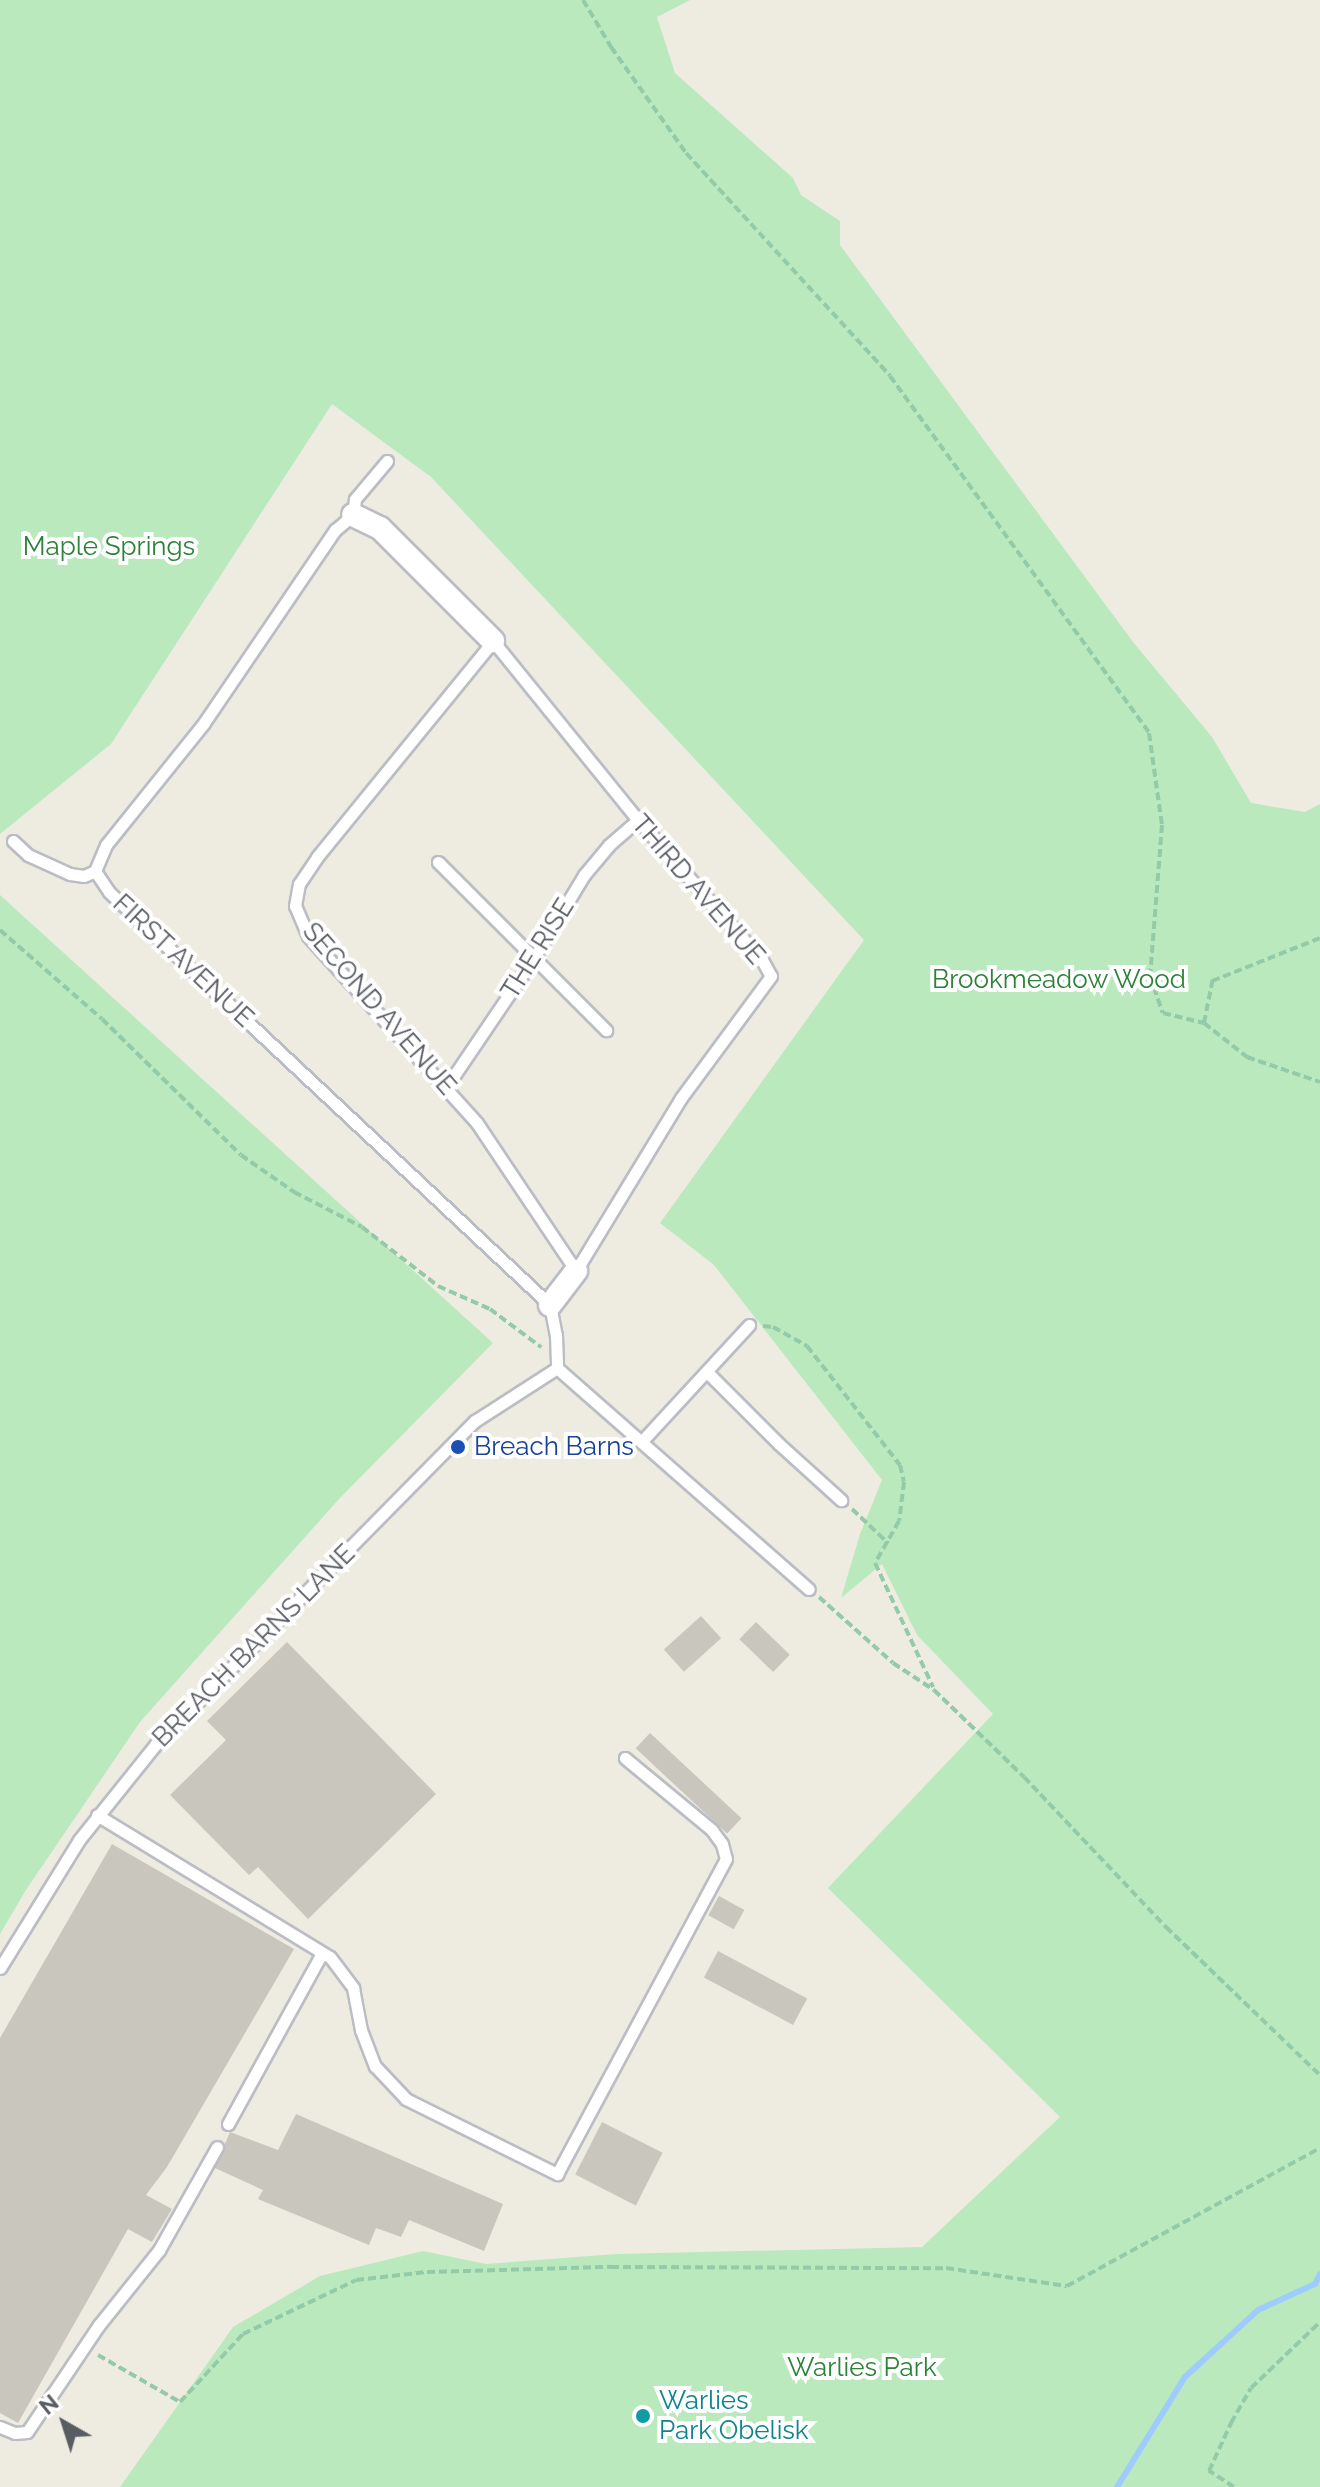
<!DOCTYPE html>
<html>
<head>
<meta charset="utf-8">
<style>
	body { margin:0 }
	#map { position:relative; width:1320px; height:2487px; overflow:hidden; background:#eeece0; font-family:Raleway,sans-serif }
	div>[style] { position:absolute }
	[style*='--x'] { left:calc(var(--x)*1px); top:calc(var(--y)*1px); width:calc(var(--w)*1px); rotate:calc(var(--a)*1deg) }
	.green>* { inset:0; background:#bae9be }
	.stream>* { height:6px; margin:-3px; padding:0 3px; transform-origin:3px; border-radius:3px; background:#9fccff }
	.building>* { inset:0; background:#c9c6bd; transform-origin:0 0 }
	.path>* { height:4px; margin-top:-2px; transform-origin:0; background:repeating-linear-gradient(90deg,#93caa8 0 8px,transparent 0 12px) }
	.roads { filter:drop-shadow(2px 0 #bbbdc4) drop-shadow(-2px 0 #bbbdc4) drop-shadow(0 2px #bbbdc4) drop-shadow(0 -2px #bbbdc4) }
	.lane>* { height:11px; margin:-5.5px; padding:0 5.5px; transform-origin:5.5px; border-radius:5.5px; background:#fff }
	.street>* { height:22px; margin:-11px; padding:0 11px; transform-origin:11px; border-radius:11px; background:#fff }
	.dots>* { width:22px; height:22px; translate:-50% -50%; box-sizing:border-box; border:4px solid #fff; border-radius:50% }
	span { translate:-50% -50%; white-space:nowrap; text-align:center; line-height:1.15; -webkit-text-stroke:8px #fff; paint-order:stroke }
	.park-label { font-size:26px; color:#2b8238 }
	.street-label { font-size:26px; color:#595d63 }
	.transit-label { font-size:26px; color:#164399 }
	.left { translate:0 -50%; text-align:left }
	.culture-label { font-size:26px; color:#0d838f }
	.north { position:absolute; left:24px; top:2383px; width:80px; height:80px; -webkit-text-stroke:6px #fff; paint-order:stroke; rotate:321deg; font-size:22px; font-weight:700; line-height:32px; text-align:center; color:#595d63 }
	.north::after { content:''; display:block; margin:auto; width:28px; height:36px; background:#595d63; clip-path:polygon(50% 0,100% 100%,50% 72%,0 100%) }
</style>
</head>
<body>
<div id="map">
	<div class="green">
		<i style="clip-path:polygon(0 0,690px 0,657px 17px,675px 73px,793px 178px,801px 195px,840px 221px,840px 245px,1133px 642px,1212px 737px,1251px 803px,1305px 812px,1320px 804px,1320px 2487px,120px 2487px,233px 2327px,320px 2276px,423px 2251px,486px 2264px,616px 2254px,922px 2247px,1060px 2117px,828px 1888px,993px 1714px,917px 1635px,882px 1564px,841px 1598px,860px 1534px,882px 1480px,714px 1265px,660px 1223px,864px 940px,431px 477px,332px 404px,111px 744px,0 834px)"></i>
		<i style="clip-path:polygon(0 895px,493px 1343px,339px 1499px,140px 1722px,26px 1890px,0 1934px)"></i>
	</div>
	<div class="stream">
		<i style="--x:1117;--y:2487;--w:129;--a:-58.3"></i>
		<i style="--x:1185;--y:2377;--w:99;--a:-42.5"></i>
		<i style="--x:1258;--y:2310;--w:63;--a:-24.5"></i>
		<i style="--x:1315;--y:2284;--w:11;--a:-63"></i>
	</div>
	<div class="building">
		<i style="left:701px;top:1616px;width:30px;height:50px;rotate:48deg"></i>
		<i style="left:756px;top:1622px;width:47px;height:24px;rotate:44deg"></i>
		<i style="clip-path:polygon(287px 1642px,436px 1794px,308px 1919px,258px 1867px,249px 1875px,170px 1795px,226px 1740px,207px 1721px)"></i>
		<i style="left:650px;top:1733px;width:125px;height:21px;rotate:43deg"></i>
		<i style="clip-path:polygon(112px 1844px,294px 1949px,167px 2167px,146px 2195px,172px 2209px,152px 2242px,128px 2229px,18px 2423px,0 2413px,0 2038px)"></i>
		<i style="left:719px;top:1896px;width:29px;height:22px;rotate:29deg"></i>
		<i style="left:718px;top:1951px;width:101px;height:30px;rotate:28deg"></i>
		<i style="clip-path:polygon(296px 2114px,503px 2204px,484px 2251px,409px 2220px,401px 2237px,376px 2228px,369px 2245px,258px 2199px,263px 2190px,215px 2168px,230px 2132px,278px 2150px)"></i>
		<i style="left:602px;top:2122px;width:68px;height:59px;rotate:27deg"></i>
	</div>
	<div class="path">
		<i style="--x:583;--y:0;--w:55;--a:59.2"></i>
		<i style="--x:611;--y:47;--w:130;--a:54.7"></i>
		<i style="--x:686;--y:153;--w:302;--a:47.5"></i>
		<i style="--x:890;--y:376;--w:441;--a:54"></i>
		<i style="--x:1149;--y:733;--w:93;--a:82"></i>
		<i style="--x:1162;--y:825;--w:151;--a:94.5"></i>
		<i style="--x:1150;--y:976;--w:39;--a:71"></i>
		<i style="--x:1163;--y:1013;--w:42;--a:13.7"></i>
		<i style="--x:1204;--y:1023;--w:55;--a:38.3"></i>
		<i style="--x:1247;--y:1057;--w:77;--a:18.9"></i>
		<i style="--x:0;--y:930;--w:135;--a:41.1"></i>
		<i style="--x:102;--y:1019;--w:194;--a:44.4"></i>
		<i style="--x:241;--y:1155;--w:65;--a:34.9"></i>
		<i style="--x:294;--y:1192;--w:76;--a:27.2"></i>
		<i style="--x:362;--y:1227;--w:96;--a:37.8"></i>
		<i style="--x:438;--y:1286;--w:57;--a:23.9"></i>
		<i style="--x:490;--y:1309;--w:64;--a:36.7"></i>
		<i style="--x:1212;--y:981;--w:116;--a:-21.7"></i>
		<i style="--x:1204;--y:1023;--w:46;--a:-78.7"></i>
		<i style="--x:763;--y:1326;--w:10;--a:6"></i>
		<i style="--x:773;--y:1327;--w:39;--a:29"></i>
		<i style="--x:807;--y:1346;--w:151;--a:52"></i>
		<i style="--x:900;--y:1465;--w:17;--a:77"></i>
		<i style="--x:904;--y:1482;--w:39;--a:97"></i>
		<i style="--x:899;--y:1521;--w:48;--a:119.7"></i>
		<i style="--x:875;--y:1563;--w:137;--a:64.9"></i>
		<i style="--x:852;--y:1509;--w:50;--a:43.4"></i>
		<i style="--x:819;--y:1597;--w:99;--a:41.7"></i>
		<i style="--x:893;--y:1663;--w:49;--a:33.4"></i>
		<i style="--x:934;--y:1690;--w:125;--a:44"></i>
		<i style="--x:1024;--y:1777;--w:207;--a:46.6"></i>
		<i style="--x:1166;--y:1927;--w:214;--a:43.9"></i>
		<i style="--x:98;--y:2355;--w:95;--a:29.8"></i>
		<i style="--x:180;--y:2402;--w:93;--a:-47.2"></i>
		<i style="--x:243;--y:2334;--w:125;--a:-25.5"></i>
		<i style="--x:356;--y:2280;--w:71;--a:-6.4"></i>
		<i style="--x:427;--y:2272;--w:184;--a:-1.6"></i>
		<i style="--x:611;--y:2267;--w:335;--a:0.2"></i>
		<i style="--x:946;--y:2268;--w:122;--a:8.5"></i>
		<i style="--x:1067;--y:2286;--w:288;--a:-28.6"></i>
		<i style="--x:1234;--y:2487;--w:30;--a:-147"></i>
		<i style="--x:1209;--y:2471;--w:53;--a:-65.4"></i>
		<i style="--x:1231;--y:2423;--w:40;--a:-60.3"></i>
		<i style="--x:1251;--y:2388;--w:95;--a:-43.7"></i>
	</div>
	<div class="roads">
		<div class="lane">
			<i style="--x:387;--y:461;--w:50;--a:130.1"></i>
			<i style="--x:355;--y:499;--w:16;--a:97"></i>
			<i style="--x:353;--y:515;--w:23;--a:140"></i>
			<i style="--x:335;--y:530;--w:233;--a:124.2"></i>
			<i style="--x:204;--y:723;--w:156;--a:128.8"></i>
			<i style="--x:106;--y:845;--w:28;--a:113"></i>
			<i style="--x:95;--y:871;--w:25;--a:56"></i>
			<i style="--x:109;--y:892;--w:67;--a:43.2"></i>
			<i style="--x:158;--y:938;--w:537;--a:43.11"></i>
			<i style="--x:550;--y:1305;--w:31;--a:79"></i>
			<i style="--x:556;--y:1335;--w:33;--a:88"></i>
			<i style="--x:493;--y:641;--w:230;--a:51"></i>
			<i style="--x:638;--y:820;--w:187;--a:48.5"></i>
			<i style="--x:762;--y:960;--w:18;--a:61"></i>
			<i style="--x:771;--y:976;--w:152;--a:126.4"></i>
			<i style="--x:681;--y:1098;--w:202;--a:121.3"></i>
			<i style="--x:576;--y:1271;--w:178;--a:-123.8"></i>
			<i style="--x:477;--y:1123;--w:252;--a:-132.1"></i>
			<i style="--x:308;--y:936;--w:33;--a:-113"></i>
			<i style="--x:295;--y:906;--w:22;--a:-80"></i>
			<i style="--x:299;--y:884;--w:32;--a:-56"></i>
			<i style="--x:317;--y:857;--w:279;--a:-50.8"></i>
			<i style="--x:13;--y:841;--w:21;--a:43"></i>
			<i style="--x:28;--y:855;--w:46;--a:24.3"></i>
			<i style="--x:70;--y:874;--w:14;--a:8"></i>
			<i style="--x:84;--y:876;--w:12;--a:-24"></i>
			<i style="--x:438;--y:862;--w:238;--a:45"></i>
			<i style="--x:447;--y:1086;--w:157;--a:-55.9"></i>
			<i style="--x:535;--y:956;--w:95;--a:-58.8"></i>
			<i style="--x:584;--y:875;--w:39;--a:-50"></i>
			<i style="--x:609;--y:845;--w:38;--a:-41"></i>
			<i style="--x:557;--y:1368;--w:335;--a:41.3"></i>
			<i style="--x:707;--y:1372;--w:102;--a:45"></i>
			<i style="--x:779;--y:1444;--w:84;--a:42.1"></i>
			<i style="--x:642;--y:1441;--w:158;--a:-47.3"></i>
			<i style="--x:97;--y:1815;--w:273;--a:31.4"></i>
			<i style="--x:330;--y:1957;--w:39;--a:53"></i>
			<i style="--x:353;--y:1988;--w:43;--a:79.2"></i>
			<i style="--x:361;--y:2030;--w:39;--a:69"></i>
			<i style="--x:375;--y:2066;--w:45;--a:46.8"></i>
			<i style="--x:406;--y:2099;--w:169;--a:26.4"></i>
			<i style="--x:557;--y:2174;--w:357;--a:-61.8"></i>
			<i style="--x:726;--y:1859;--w:16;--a:-105"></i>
			<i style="--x:722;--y:1844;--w:17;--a:-126"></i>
			<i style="--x:712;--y:1830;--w:113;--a:-140.4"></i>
			<i style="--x:0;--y:1968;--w:150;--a:-58.3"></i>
			<i style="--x:79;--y:1840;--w:123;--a:-51.3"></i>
			<i style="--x:156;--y:1744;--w:454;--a:-45.4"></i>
			<i style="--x:475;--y:1421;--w:98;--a:-32.9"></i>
			<i style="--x:228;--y:2124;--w:195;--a:-61.2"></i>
			<i style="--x:0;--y:2427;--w:16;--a:22"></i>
			<i style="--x:15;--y:2433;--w:12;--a:-5"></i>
			<i style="--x:27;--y:2432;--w:129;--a:-56.1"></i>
			<i style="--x:99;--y:2325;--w:96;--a:-51.3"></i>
			<i style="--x:159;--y:2250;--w:118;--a:-60.6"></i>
		</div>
		<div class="street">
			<i style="--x:353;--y:515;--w:30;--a:26"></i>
			<i style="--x:380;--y:528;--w:160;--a:45"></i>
			<i style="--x:550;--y:1305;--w:43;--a:-52.6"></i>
		</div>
	</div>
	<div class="dots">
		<i style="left:458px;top:1447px;background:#1a4fb4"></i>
		<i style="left:643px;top:2416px;background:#0f9aa8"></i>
	</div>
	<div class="park-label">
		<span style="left:109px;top:547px">Maple Springs</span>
		<span style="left:1059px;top:980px">Brookmeadow Wood</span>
		<span style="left:862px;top:2368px">Warlies Park</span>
	</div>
	<div class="street-label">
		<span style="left:698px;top:890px;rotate:49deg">THIRD AVENUE</span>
		<span style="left:538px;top:949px;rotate:-58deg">THE RISE</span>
		<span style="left:183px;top:961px;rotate:43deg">FIRST AVENUE</span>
		<span style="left:379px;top:1009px;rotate:49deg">SECOND AVENUE</span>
		<span style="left:254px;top:1646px;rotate:-45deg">BREACH BARNS LANE</span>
	</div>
	<div class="transit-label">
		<span class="left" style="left:474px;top:1447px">Breach Barns</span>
	</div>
	<div class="culture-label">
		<span class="left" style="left:659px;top:2416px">Warlies<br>Park Obelisk</span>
	</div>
	<div class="north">N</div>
</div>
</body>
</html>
